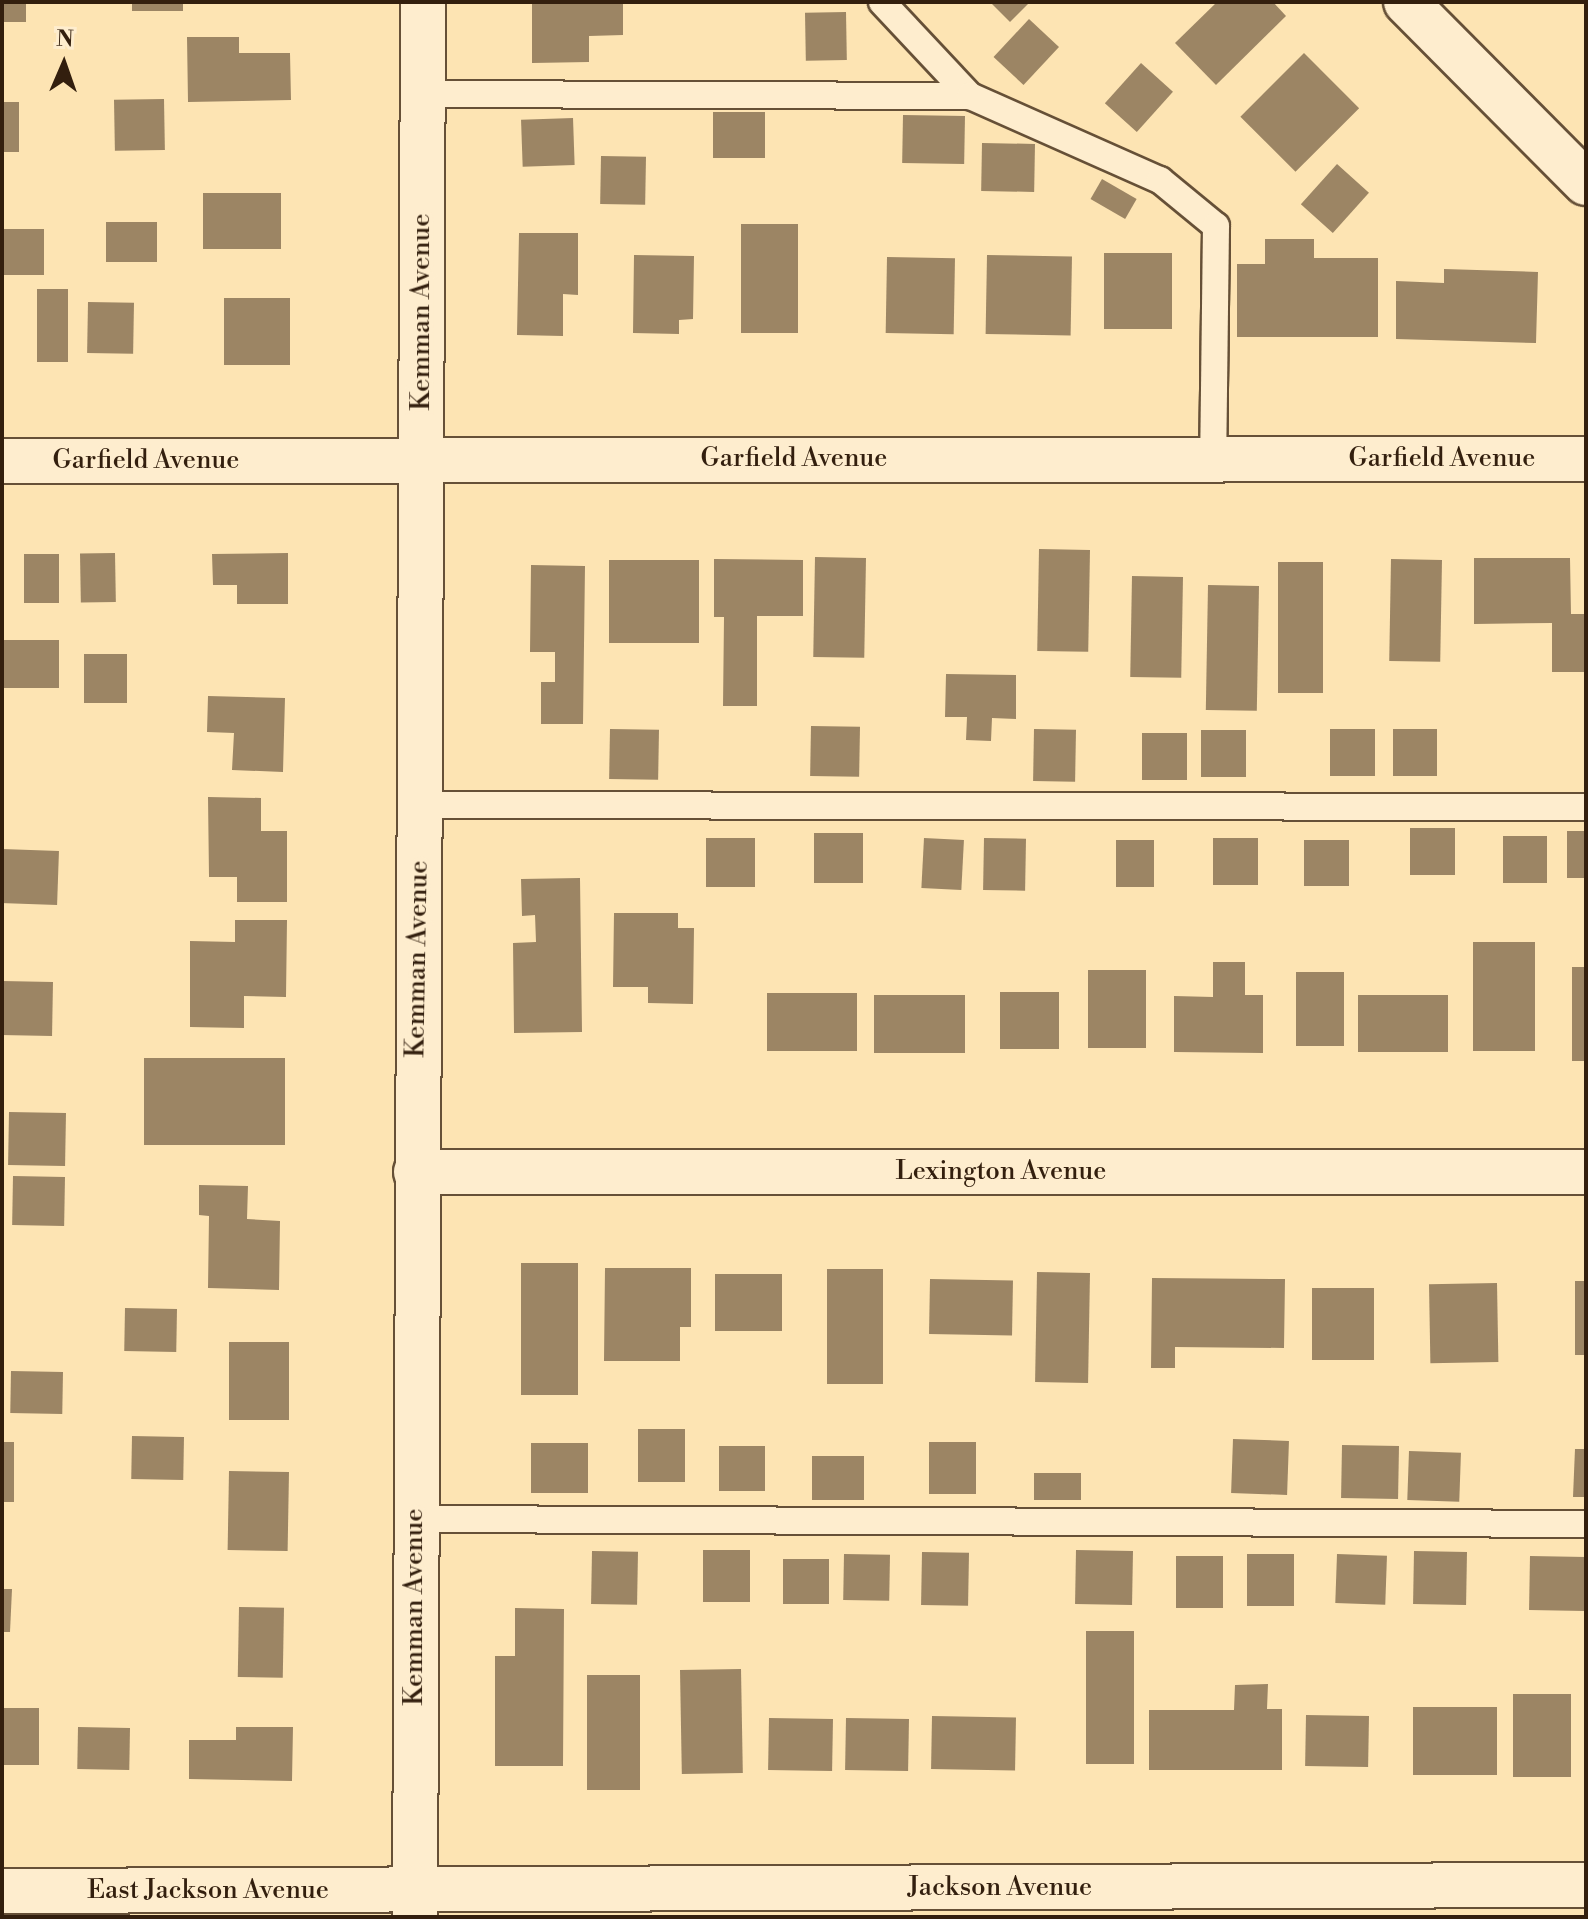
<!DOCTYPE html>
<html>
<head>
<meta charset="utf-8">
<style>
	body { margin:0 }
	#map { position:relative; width:1588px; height:1919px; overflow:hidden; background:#fde4b3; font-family:"Libre Bodoni",serif }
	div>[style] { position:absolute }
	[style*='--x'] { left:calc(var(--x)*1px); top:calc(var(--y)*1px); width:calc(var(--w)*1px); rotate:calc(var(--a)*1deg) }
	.building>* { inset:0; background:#9c8564; transform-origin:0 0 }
	.roads { filter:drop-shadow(2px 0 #665037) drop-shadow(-2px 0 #665037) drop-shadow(0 2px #665037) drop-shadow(0 -2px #665037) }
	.service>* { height:26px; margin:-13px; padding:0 13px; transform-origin:13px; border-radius:13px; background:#feedce }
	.minor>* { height:44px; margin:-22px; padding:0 22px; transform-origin:22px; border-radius:22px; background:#feedce }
	.tertiary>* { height:44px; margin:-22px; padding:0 22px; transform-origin:22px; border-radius:22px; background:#feedce }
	span { translate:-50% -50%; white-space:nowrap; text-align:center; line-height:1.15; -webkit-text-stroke:8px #feedce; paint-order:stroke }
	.street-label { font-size:26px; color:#331f0e }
	.frame { position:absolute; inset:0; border:4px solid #331f0e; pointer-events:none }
	.north { position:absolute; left:24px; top:24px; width:80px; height:80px; -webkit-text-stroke:6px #feedce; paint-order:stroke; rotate:2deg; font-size:22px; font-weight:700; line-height:32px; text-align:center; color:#331f0e }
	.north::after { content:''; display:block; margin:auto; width:28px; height:36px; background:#331f0e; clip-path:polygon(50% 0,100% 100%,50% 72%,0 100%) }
</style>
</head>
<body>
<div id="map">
	<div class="building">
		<i style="left:2px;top:2px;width:24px;height:20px"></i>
		<i style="left:132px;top:2px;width:51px;height:9px"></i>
		<i style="clip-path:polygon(532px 2px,623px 2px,623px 35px,589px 36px,589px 62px,532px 63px)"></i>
		<i style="clip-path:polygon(990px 2px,1030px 2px,1010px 22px)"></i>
		<i style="clip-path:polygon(1217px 2px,1273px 2px,1286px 16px,1216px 85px,1175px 43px)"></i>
		<i style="left:846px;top:12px;width:48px;height:41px;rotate:89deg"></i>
		<i style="left:1029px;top:19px;width:41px;height:52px;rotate:43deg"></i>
		<i style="clip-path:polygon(187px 37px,239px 37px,239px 53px,290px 53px,291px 100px,188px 102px)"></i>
		<i style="left:1304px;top:53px;width:78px;height:90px;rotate:45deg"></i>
		<i style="left:1141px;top:63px;width:43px;height:54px;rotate:42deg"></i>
		<i style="left:164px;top:99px;width:51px;height:50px;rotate:89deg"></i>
		<i style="left:2px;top:102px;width:17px;height:50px"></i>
		<i style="left:713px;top:112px;width:52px;height:46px"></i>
		<i style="left:903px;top:115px;width:62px;height:48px;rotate:1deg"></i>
		<i style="left:573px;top:118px;width:47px;height:52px;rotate:88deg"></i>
		<i style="left:982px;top:143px;width:53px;height:48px;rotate:1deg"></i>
		<i style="left:601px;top:156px;width:45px;height:48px;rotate:1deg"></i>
		<i style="left:1337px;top:164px;width:43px;height:54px;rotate:42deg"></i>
		<i style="left:1102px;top:179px;width:40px;height:23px;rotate:30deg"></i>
		<i style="left:203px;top:193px;width:78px;height:56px"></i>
		<i style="left:106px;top:222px;width:51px;height:40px"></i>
		<i style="left:741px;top:224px;width:57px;height:109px"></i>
		<i style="left:44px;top:229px;width:46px;height:42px;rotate:90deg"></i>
		<i style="clip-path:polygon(519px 233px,578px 233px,578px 295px,563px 294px,563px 336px,517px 335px)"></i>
		<i style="clip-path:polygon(1265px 239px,1314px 239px,1314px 258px,1378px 258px,1378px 337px,1237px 337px,1237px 264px,1265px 264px)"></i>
		<i style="left:1104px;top:253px;width:68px;height:76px"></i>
		<i style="clip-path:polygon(634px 255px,694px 256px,693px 319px,679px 320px,679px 334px,633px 333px)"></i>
		<i style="left:987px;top:255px;width:85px;height:79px;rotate:1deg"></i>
		<i style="left:887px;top:257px;width:68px;height:76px;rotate:1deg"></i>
		<i style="clip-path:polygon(1444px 269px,1538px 272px,1536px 343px,1396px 339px,1396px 281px,1444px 283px)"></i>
		<i style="left:37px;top:289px;width:31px;height:73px"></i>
		<i style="left:224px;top:298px;width:66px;height:67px"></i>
		<i style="left:88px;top:302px;width:46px;height:51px;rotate:1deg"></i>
		<i style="left:1039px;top:549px;width:51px;height:102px;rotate:1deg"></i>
		<i style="left:115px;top:553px;width:49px;height:35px;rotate:89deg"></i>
		<i style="clip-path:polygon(288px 553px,288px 604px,237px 604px,237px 585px,213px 585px,212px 554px)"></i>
		<i style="left:24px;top:554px;width:35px;height:49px"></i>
		<i style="left:815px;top:557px;width:51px;height:100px;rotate:1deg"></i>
		<i style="clip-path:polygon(1474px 558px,1570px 558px,1571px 614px,1586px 614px,1586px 672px,1552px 672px,1552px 623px,1474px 624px)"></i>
		<i style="clip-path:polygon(714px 559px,803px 560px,803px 616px,757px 616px,757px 706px,723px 706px,724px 617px,714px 617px)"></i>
		<i style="left:1391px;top:559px;width:51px;height:102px;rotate:1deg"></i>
		<i style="left:609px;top:560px;width:90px;height:83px"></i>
		<i style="left:1278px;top:562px;width:45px;height:131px"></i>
		<i style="clip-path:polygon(531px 565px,585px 566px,583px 724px,541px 724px,541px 682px,555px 682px,555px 652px,530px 652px)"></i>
		<i style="left:1132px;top:576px;width:51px;height:101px;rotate:1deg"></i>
		<i style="left:1208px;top:585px;width:51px;height:125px;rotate:1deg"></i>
		<i style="left:2px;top:640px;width:57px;height:48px"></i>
		<i style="left:127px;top:654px;width:49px;height:43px;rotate:90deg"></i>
		<i style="clip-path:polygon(946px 674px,1016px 675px,1016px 719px,992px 718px,991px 741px,966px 740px,967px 717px,945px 717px)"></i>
		<i style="clip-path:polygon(208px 696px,285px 698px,283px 772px,232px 770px,234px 733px,207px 732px)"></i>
		<i style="left:811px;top:726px;width:49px;height:50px;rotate:1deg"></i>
		<i style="left:610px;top:729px;width:49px;height:50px;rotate:1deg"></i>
		<i style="left:1034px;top:729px;width:42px;height:52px;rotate:1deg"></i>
		<i style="left:1330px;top:729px;width:45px;height:47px"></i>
		<i style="left:1393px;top:729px;width:44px;height:47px"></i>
		<i style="left:1201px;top:730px;width:45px;height:47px"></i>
		<i style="left:1142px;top:733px;width:45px;height:47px"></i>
		<i style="clip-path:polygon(208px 797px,261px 798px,261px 831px,287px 831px,287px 902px,237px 902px,237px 877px,209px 877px)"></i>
		<i style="left:1455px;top:828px;width:47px;height:45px;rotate:90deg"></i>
		<i style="left:1567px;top:831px;width:19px;height:47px"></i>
		<i style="left:814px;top:833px;width:49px;height:50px"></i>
		<i style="left:1503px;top:836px;width:44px;height:47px"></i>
		<i style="left:706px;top:838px;width:49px;height:49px"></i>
		<i style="left:924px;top:838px;width:40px;height:50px;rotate:3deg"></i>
		<i style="left:984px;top:838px;width:42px;height:52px;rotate:1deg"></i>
		<i style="left:1213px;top:838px;width:45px;height:47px"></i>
		<i style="left:1116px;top:840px;width:38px;height:47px"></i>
		<i style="left:1304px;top:840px;width:45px;height:46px"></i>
		<i style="left:2px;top:849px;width:57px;height:54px;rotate:2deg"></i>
		<i style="clip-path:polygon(580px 878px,582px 1032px,514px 1033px,513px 943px,536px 942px,535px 915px,522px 916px,521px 879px)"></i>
		<i style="clip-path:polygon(614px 913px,678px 913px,678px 928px,694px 928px,693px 1004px,648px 1003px,648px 987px,613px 987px)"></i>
		<i style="clip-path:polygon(235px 920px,287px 920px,286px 997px,244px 996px,244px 1028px,190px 1027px,190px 941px,235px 942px)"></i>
		<i style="left:1473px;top:942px;width:62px;height:109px"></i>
		<i style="clip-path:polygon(1213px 962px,1245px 962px,1245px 995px,1263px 995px,1263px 1053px,1174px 1052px,1174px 996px,1213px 997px)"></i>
		<i style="left:1572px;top:967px;width:14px;height:94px"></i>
		<i style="left:1088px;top:970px;width:58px;height:78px"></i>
		<i style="left:1296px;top:972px;width:48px;height:74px"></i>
		<i style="left:2px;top:981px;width:51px;height:54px;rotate:1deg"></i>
		<i style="left:1000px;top:992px;width:59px;height:57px"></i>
		<i style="left:767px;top:993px;width:90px;height:58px"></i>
		<i style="left:874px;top:995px;width:91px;height:58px"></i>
		<i style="left:1358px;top:995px;width:90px;height:57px"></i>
		<i style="left:144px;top:1058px;width:141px;height:87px"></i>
		<i style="left:9px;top:1112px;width:57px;height:53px;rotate:1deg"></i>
		<i style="left:13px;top:1176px;width:52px;height:49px;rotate:1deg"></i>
		<i style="clip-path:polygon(199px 1185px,248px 1186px,247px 1219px,280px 1221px,279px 1290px,208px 1288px,209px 1216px,199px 1215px)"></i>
		<i style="left:578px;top:1263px;width:132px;height:57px;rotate:90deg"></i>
		<i style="clip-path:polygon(605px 1268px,691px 1268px,691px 1327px,680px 1327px,680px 1361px,604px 1361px)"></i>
		<i style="left:827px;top:1269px;width:56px;height:115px"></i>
		<i style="left:1037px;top:1272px;width:53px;height:110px;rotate:1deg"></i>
		<i style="left:715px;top:1274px;width:67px;height:57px"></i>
		<i style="clip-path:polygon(1152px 1278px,1285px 1279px,1284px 1348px,1175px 1347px,1175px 1368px,1151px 1368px)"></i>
		<i style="left:930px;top:1279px;width:83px;height:55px;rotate:1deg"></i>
		<i style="left:1575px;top:1281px;width:11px;height:74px"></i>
		<i style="left:1497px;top:1283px;width:79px;height:68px;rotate:89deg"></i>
		<i style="left:1312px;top:1288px;width:62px;height:72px"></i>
		<i style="left:125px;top:1308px;width:52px;height:43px;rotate:1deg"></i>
		<i style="left:229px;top:1342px;width:60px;height:78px"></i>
		<i style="left:11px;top:1371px;width:52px;height:42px;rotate:1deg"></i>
		<i style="left:638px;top:1429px;width:47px;height:53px"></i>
		<i style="left:132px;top:1436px;width:52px;height:43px;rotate:1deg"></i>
		<i style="left:1233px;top:1439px;width:56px;height:54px;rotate:2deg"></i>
		<i style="left:2px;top:1442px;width:12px;height:60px"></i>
		<i style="left:929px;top:1442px;width:47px;height:52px"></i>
		<i style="left:531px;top:1443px;width:57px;height:50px"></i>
		<i style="left:1342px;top:1445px;width:57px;height:53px;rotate:1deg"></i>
		<i style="left:719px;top:1446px;width:46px;height:45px"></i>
		<i style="clip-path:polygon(1575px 1449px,1586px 1449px,1586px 1497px,1573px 1497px)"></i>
		<i style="left:1409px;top:1451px;width:52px;height:49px;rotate:2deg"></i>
		<i style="left:812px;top:1456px;width:52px;height:44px"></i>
		<i style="left:229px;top:1471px;width:60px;height:79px;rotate:1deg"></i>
		<i style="left:1034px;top:1473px;width:47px;height:27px"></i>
		<i style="left:703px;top:1550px;width:47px;height:52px"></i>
		<i style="left:1076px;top:1550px;width:57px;height:54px;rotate:1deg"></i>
		<i style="left:592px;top:1551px;width:46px;height:53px;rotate:1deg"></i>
		<i style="left:1414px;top:1551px;width:53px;height:53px;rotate:1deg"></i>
		<i style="left:922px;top:1552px;width:47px;height:53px;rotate:1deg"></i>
		<i style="left:844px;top:1554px;width:46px;height:46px;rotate:1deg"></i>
		<i style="left:1247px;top:1554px;width:47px;height:52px"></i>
		<i style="left:1337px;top:1554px;width:50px;height:49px;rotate:2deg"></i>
		<i style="left:1176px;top:1556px;width:47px;height:52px"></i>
		<i style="left:1530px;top:1556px;width:56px;height:54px;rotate:1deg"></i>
		<i style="left:783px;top:1559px;width:46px;height:45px"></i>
		<i style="clip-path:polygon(2px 1589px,12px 1589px,10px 1632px,2px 1632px)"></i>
		<i style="left:239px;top:1607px;width:45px;height:70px;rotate:1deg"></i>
		<i style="clip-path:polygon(515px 1608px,564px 1609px,563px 1766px,495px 1766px,495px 1656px,515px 1656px)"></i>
		<i style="left:1086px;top:1631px;width:48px;height:133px"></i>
		<i style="left:741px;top:1669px;width:104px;height:61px;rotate:89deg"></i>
		<i style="left:640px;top:1675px;width:115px;height:53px;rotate:90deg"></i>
		<i style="clip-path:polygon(1268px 1684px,1267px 1709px,1282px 1709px,1282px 1770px,1149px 1770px,1149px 1710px,1234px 1710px,1235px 1685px)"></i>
		<i style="left:1571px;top:1694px;width:83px;height:58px;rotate:90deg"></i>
		<i style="left:1413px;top:1707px;width:84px;height:68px"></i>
		<i style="left:2px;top:1708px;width:37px;height:57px"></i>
		<i style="left:1306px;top:1715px;width:63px;height:51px;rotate:1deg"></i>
		<i style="left:932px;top:1716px;width:84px;height:53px;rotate:1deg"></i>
		<i style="left:769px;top:1718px;width:64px;height:52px;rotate:1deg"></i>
		<i style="left:846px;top:1718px;width:63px;height:52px;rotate:1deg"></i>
		<i style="left:78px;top:1727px;width:52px;height:42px;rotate:1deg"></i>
		<i style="clip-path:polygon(236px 1727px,293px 1727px,292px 1781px,189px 1779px,189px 1740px,236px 1740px)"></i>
	</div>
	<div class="roads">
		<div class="service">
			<i style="--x:882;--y:2;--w:129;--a:46.9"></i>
			<i style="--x:423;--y:94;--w:547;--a:0.21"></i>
			<i style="--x:970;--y:96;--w:208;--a:23.9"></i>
			<i style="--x:1160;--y:180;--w:72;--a:39.4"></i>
			<i style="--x:1216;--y:226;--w:233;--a:90.7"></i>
			<i style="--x:419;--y:805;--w:1167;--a:0.1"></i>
			<i style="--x:416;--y:1519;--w:1170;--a:0.24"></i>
		</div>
		<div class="minor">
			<i style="--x:2;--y:461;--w:1584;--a:-0.07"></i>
			<i style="--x:416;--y:1172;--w:1170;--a:0"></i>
			<i style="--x:2;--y:1891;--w:1584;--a:-0.22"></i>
		</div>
		<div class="tertiary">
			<i style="--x:1406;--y:2;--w:255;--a:45.2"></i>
			<i style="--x:415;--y:1917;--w:1915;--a:-89.76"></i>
		</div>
	</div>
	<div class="street-label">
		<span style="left:422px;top:312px;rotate:-90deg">Kemman Avenue</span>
		<span style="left:794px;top:459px">Garfield Avenue</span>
		<span style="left:1442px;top:459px">Garfield Avenue</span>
		<span style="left:146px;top:461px">Garfield Avenue</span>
		<span style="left:418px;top:959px;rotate:-89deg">Kemman Avenue</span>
		<span style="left:1001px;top:1172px">Lexington Avenue</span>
		<span style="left:415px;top:1607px;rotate:-90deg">Kemman Avenue</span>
		<span style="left:1000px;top:1888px">Jackson Avenue</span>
		<span style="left:208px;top:1891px">East Jackson Avenue</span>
	</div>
	<div class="frame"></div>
	<div class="north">N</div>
</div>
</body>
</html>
